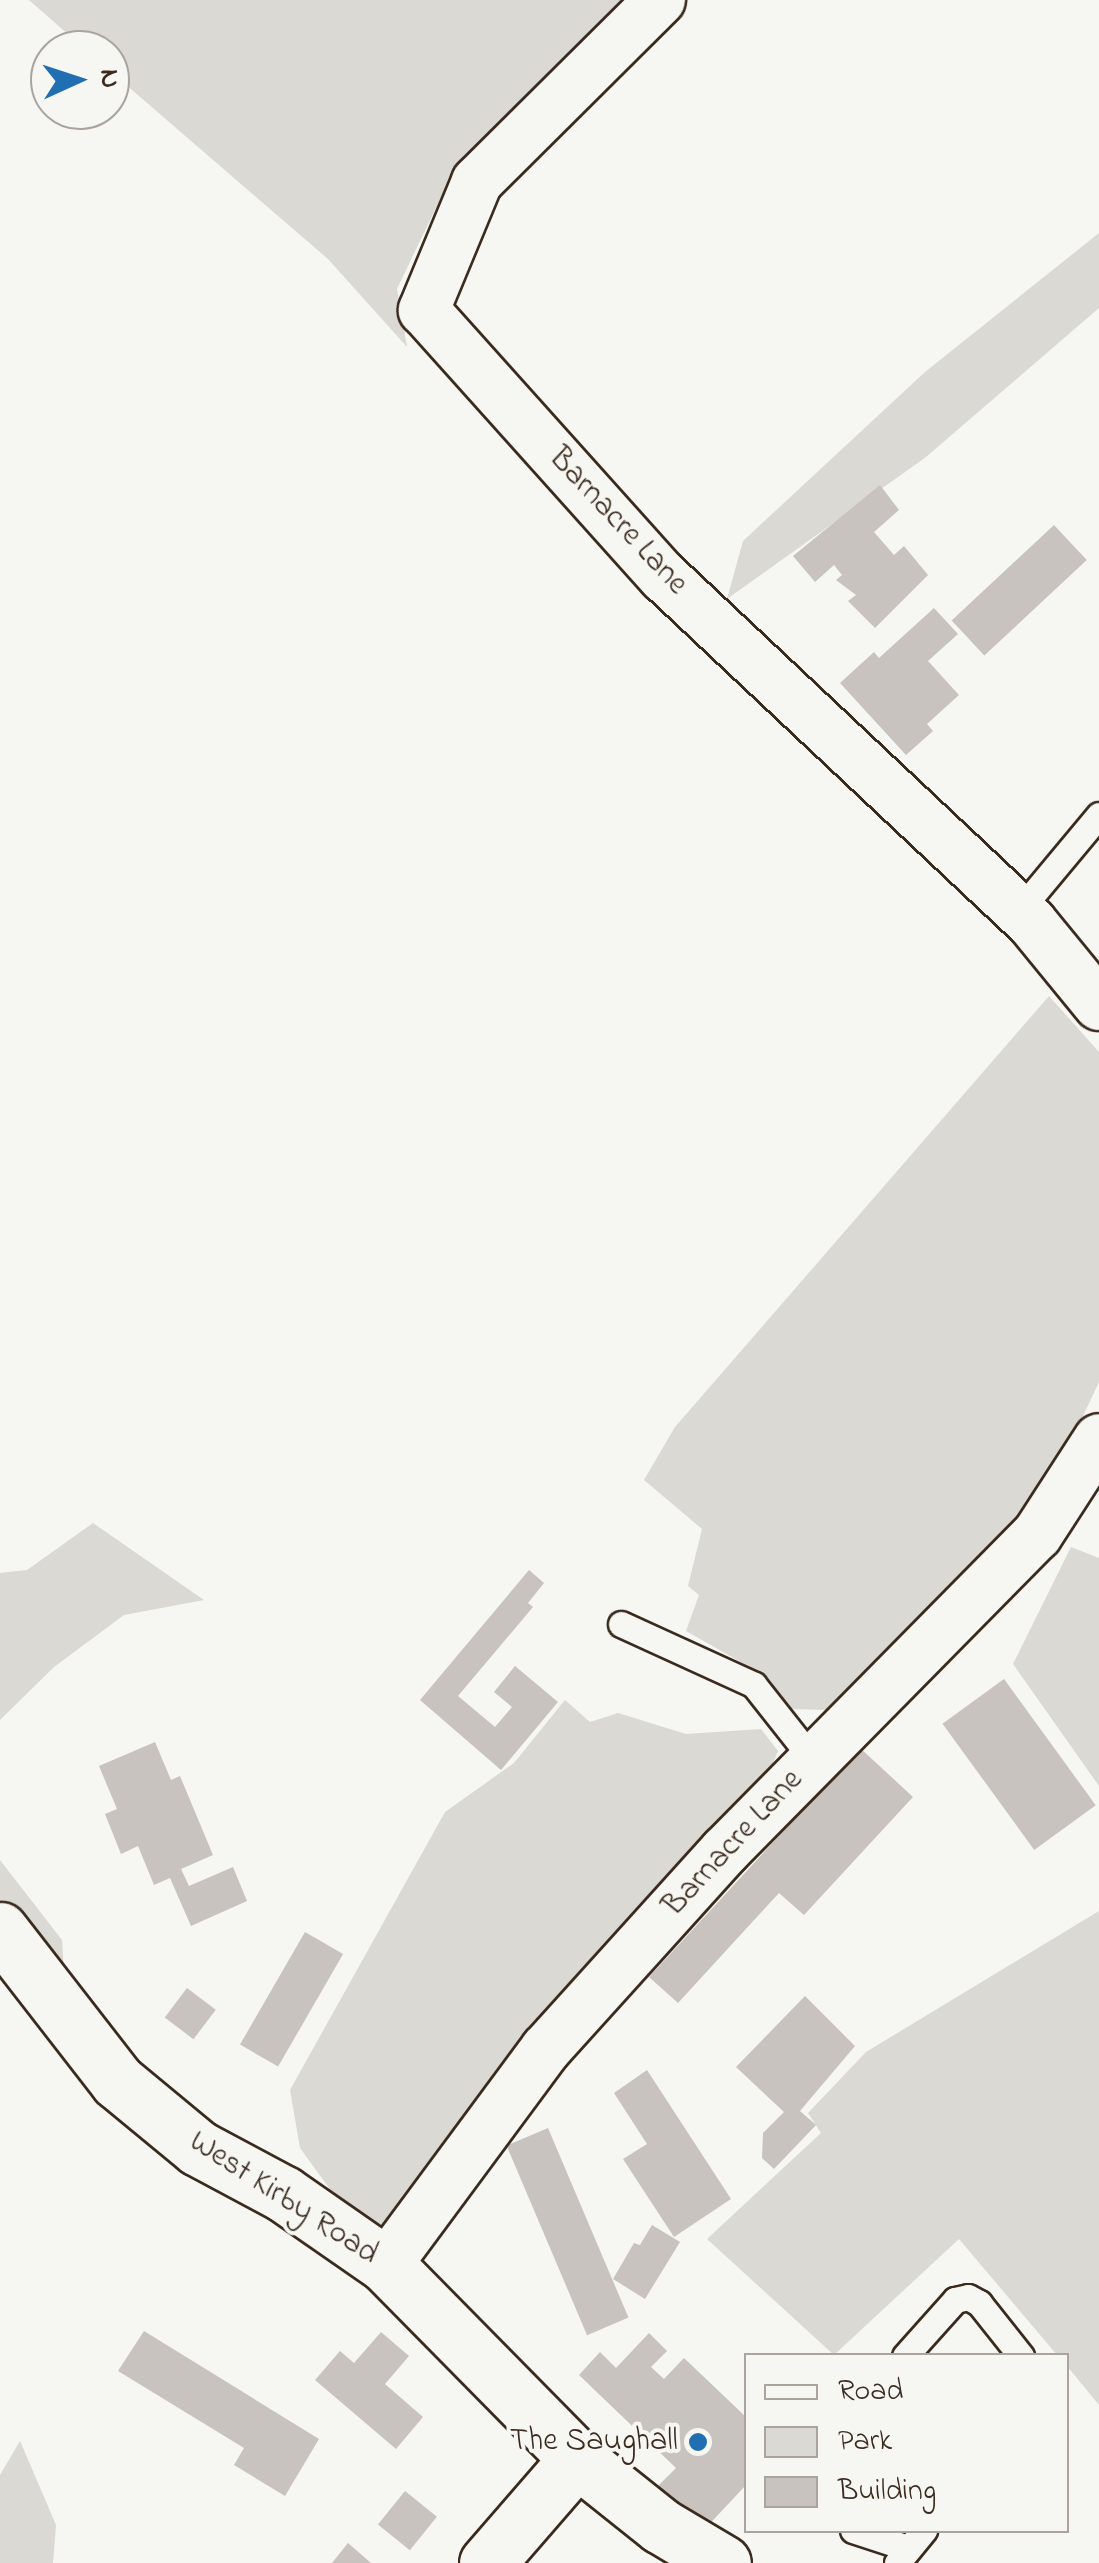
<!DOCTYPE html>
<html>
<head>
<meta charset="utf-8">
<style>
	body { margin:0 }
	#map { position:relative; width:1099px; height:2563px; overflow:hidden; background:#f6f6f2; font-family:"Indie Flower",sans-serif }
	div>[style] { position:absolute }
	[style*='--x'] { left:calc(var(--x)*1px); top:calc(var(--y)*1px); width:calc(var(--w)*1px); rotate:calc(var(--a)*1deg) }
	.green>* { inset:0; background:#dad9d3 }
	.building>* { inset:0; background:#c8c3be; transform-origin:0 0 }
	.roads { filter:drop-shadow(2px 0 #3b2a1e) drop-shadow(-2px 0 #3b2a1e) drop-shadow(0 2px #3b2a1e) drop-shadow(0 -2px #3b2a1e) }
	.service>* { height:25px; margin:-12.5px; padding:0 12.5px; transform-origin:12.5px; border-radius:12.5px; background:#f6f6f2 }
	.minor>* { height:50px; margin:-25px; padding:0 25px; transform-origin:25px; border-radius:25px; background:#f6f6f2 }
	.tertiary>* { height:55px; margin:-27.5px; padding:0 27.5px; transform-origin:27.5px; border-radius:27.5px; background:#f6f6f2 }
	.dots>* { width:28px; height:28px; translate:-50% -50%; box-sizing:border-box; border:5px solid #f6f6f2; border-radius:50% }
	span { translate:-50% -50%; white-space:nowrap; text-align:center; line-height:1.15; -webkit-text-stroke:8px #f6f6f2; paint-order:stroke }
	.street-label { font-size:32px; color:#3b2a1e }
	.poi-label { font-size:32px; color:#3b2a1e }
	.right { translate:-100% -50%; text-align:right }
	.legend { position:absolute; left:744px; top:2353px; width:325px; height:180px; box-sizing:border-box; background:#f6f6f2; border:2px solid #aba49d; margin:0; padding:12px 18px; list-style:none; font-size:30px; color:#3b2a1e }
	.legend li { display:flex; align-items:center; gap:20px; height:50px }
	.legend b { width:50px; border:2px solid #aba49d }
	.north { position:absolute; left:30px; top:30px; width:100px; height:100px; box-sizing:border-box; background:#f6f6f2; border:2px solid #aba49d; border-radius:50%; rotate:87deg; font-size:28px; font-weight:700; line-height:40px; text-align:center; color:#3b2a1e }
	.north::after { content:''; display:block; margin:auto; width:35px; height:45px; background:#1f6fb2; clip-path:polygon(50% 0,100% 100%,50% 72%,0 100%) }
</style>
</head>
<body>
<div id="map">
	<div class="green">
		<i style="clip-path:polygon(29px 0,621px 0,445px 189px,397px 289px,407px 347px,328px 259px,110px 71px,110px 50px,86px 50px)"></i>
		<i style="clip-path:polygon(1099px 233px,1099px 308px,926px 457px,727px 599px,743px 541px,925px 372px)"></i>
		<i style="clip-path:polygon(1049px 996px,1099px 1052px,1099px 1382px,1065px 1454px,957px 1592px,828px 1710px,790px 1709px,767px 1677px,686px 1631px,699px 1595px,688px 1586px,702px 1529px,644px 1480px,675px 1427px)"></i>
		<i style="clip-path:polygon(93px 1523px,204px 1600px,124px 1615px,54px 1667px,0 1720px,0 1573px,27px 1570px)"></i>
		<i style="clip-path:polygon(1071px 1547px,1099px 1558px,1099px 1786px,1013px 1664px)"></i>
		<i style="clip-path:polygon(565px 1700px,590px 1722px,618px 1713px,686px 1734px,761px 1729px,778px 1751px,762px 1789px,392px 2225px,353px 2221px,300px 2148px,290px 2090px,445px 1812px,514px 1763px)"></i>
		<i style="clip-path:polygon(0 1860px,62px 1940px,65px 1987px,0 1903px)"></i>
		<i style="clip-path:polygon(1099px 1911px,1099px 2405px,1067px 2366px,1066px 2356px,1057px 2355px,959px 2239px,834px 2355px,707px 2239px,821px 2133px,808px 2113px,866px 2052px)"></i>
		<i style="clip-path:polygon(20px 2441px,56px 2525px,53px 2563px,0 2563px,0 2475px)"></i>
	</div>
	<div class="building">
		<i style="clip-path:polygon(880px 485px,899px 510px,874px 532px,894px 555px,904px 546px,928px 575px,875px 628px,848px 601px,856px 595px,836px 580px,842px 575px,834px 565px,815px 582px,793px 556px)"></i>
		<i style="left:1054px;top:525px;width:48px;height:140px;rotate:47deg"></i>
		<i style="clip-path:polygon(934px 608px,958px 634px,928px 661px,959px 695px,927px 724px,933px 731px,906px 755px,840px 683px,874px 652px,879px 658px)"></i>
		<i style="clip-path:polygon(529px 1570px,544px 1583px,528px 1603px,533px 1607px,458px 1696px,495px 1727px,512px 1707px,494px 1692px,515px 1666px,558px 1702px,501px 1770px,420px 1700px)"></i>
		<i style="left:1004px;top:1679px;width:156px;height:76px;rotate:54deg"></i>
		<i style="clip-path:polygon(155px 1742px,171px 1780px,180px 1776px,213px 1855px,181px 1869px,189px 1886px,233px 1867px,247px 1901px,191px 1926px,170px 1878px,154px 1885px,138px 1846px,121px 1854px,105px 1814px,117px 1809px,99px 1766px)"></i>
		<i style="clip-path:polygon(860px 1748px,913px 1797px,804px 1915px,779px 1893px,678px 2003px,649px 1977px)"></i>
		<i style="left:305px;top:1932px;width:44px;height:130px;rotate:30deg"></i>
		<i style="left:187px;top:1988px;width:36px;height:37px;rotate:37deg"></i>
		<i style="clip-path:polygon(805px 1996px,855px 2046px,800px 2111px,816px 2125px,774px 2169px,762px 2158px,763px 2133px,784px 2112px,736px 2067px)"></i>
		<i style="clip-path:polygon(647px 2070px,731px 2199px,674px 2237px,623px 2159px,647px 2144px,614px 2093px)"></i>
		<i style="left:548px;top:2128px;width:206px;height:45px;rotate:67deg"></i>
		<i style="clip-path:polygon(652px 2225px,680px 2242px,645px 2299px,613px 2279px,634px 2243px,640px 2245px)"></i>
		<i style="clip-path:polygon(144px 2331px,319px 2439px,285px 2496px,234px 2465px,244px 2448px,118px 2371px)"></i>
		<i style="clip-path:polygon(381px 2332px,409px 2356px,385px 2384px,423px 2417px,396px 2449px,315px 2380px,340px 2351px,354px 2363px)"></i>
		<i style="clip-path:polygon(649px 2333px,667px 2351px,651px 2367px,664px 2379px,684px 2358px,746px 2417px,746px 2485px,701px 2533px,655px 2489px,676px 2468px,579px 2375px,600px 2352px,616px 2368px)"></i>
		<i style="left:405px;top:2491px;width:41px;height:43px;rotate:39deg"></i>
		<i style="clip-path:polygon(348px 2543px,371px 2563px,332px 2563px)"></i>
	</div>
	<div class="roads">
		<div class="service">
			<i style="--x:1019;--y:911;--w:125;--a:-50.2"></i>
			<i style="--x:621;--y:1624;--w:146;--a:24.6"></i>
			<i style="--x:754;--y:1685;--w:97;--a:51.7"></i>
			<i style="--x:905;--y:2356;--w:75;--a:-48.2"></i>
			<i style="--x:955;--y:2300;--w:13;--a:-13"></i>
			<i style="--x:968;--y:2297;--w:13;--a:29"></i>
			<i style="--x:979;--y:2303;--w:68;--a:51.6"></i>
			<i style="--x:853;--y:2530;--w:58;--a:18.1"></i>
			<i style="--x:897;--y:2563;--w:43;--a:-50.7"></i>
		</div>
		<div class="minor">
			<i style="--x:660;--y:0;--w:258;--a:135.2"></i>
			<i style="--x:477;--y:182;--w:139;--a:112.5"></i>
			<i style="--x:424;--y:310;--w:358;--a:48.1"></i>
			<i style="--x:663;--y:576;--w:507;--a:43.24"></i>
			<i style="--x:1032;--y:923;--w:106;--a:50.7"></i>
			<i style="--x:386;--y:2265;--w:269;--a:-53.5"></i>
			<i style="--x:546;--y:2049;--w:267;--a:-47.9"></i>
			<i style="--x:725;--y:1851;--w:444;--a:-45.4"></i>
			<i style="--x:1037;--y:1535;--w:114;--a:-57.1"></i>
		</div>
		<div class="tertiary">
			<i style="--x:0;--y:1930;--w:191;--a:52.2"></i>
			<i style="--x:117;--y:2081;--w:105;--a:39.6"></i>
			<i style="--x:198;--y:2148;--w:98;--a:28.1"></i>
			<i style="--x:284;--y:2194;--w:124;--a:34.8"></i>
			<i style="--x:386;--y:2265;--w:272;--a:45.4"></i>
			<i style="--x:577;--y:2459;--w:107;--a:38.6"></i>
			<i style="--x:661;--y:2526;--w:72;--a:30.8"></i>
			<i style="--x:487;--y:2563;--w:138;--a:-49.1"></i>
		</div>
	</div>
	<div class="dots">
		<i style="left:698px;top:2442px;background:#1f6fb2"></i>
	</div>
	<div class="street-label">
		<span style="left:617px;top:522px;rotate:47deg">Barnacre Lane</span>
		<span style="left:734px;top:1844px;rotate:-47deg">Barnacre Lane</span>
		<span style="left:283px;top:2199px;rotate:33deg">West Kirby Road</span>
	</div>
	<div class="poi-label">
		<span class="right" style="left:678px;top:2442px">The Saughall</span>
	</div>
	<ul class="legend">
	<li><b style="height:12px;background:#f6f6f2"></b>Road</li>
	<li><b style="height:28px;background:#dad9d3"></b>Park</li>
	<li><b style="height:28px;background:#c8c3be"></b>Building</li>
	</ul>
	<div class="north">N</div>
</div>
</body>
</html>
